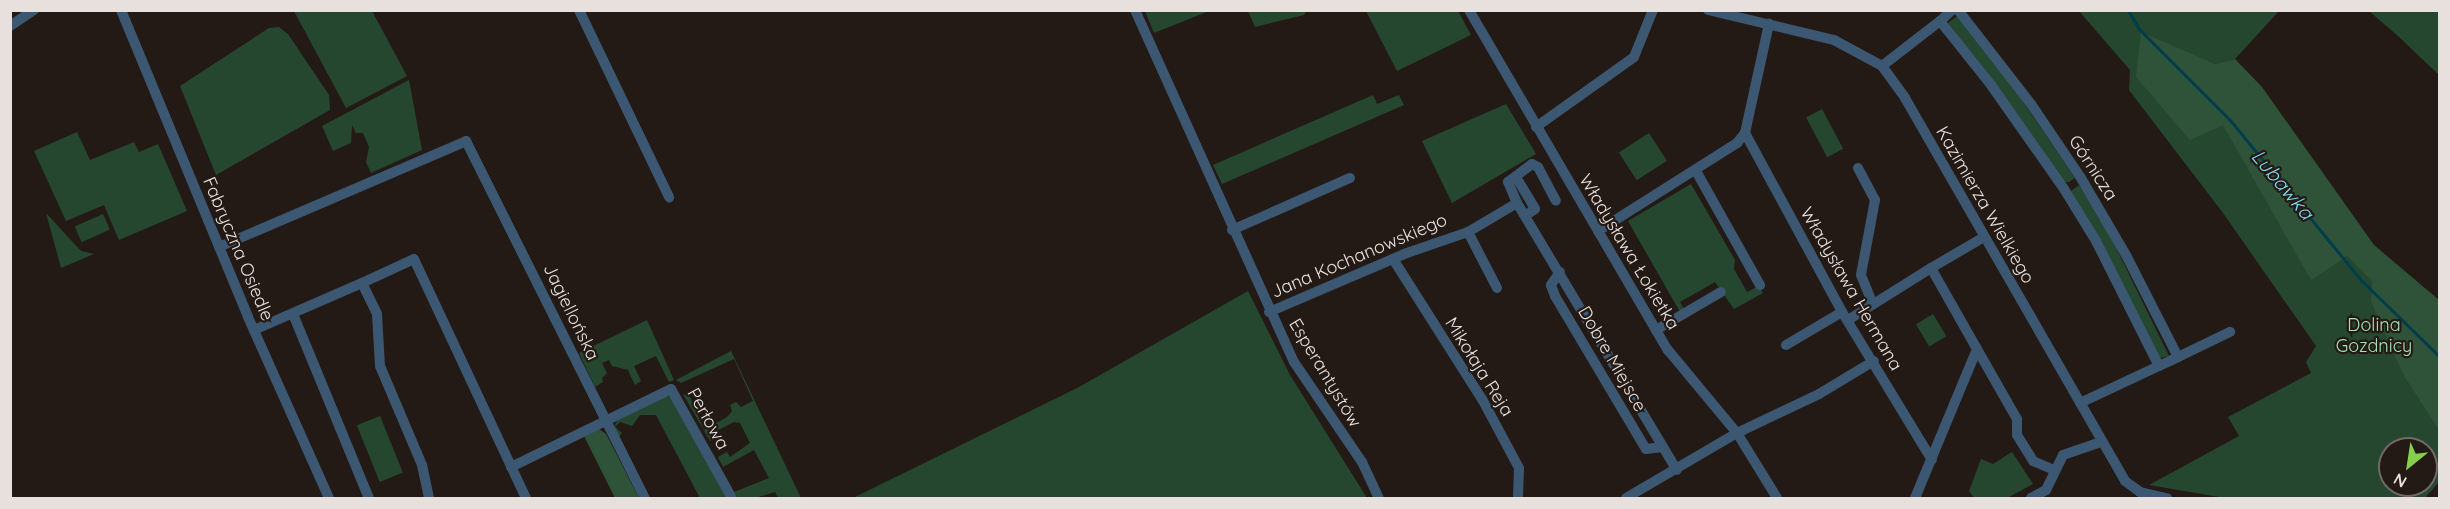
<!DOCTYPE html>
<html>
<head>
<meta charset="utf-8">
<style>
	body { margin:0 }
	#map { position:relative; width:2450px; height:509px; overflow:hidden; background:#241a15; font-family:Quicksand,sans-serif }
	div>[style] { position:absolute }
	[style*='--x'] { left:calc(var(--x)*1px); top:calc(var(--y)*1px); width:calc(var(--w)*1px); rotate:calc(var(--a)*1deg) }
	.green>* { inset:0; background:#25472f; transform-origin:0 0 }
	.forest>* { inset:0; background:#2f5339 }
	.stream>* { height:3px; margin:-1.5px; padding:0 1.5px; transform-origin:1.5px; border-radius:1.5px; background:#003e4c }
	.minor>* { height:10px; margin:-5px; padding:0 5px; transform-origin:5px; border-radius:5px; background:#3b5771 }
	span { translate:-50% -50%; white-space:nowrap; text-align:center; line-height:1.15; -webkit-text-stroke:4.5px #241a15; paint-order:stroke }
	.street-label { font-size:18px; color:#e8e0dc }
	.park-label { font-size:18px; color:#a4e2b3 }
	.water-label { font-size:20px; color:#81d8f1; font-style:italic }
	.frame { position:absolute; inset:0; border:12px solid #e8e0dc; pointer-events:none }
	.north { position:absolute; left:2378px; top:437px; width:60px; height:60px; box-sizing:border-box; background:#241a15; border:2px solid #726965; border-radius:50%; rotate:210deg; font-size:16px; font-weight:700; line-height:24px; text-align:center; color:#e8e0dc }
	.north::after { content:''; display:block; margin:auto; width:21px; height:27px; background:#85cf4d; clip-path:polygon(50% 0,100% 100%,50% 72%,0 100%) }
</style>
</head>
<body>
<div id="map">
	<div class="green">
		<i style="clip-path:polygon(294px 11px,372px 11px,407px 76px,346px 108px)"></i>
		<i style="clip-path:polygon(1145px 11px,1209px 11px,1154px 33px)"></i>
		<i style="clip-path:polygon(1248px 11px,1306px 11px,1304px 15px,1255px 27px)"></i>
		<i style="clip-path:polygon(1366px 11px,1458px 11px,1471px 35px,1397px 71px)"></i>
		<i style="clip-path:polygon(evenodd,2079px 11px,2279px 11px,2235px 59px,2215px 64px,2208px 61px,2383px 271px,2440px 430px,2439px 482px,2425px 498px,2225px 498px,2149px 485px,2239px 436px,2228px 417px,2311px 373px,2306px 362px,2316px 346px,2223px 213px,2129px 90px,2130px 70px,2079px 11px,2390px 449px,2426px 449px,2426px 485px,2390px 485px,2390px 449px)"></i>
		<i style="clip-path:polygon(2369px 11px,2439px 11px,2439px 75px,2398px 36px)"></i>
		<i style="clip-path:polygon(1957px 16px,2007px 78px,2075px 178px,2069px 182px,2064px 182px,1948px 23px)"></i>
		<i style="clip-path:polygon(279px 27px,288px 34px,329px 95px,330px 110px,216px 175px,180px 86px,269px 28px)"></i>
		<i style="clip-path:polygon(409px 80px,422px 150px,371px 173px,366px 162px,369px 147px,363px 133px,356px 133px,352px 125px,351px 143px,333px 151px,322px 126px)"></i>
		<i style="clip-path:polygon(1373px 95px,1377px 104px,1399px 95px,1404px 105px,1222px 184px,1213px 165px)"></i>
		<i style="clip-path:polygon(1506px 104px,1536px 154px,1452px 203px,1422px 141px)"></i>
		<i style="left:1822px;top:109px;width:45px;height:18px;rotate:62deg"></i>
		<i style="clip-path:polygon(77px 132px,90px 160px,134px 142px,139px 152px,158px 144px,187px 211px,119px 240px,104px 205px,66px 221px,34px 151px)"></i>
		<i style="left:1649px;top:133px;width:33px;height:36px;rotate:57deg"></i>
		<i style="clip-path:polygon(1691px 184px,1735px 260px,1734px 269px,1747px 292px,1759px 286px,1763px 293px,1734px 309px,1715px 282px,1680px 302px,1684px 309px,1680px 312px,1628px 221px)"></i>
		<i style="clip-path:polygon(2079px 185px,2099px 213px,2169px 356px,2160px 358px,2071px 191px)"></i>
		<i style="clip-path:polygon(46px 213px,81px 251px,94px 254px,61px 268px)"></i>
		<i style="left:103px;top:214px;width:17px;height:31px;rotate:66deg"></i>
		<i style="clip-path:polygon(1248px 291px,1290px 375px,1367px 498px,853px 498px,1079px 387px)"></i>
		<i style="left:1933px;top:314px;width:26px;height:20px;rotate:59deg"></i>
		<i style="clip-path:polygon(647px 320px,674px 380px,669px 382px,656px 356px,634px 366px,641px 381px,635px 385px,628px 370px,612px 366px,609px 360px,602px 363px,607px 373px,602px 378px,603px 382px,595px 387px,579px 353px)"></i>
		<i style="clip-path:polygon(731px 351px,801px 498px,778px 498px,775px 492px,755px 498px,738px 498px,734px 492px,769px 478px,754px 450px,723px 467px,718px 457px,727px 452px,730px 457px,750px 443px,740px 423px,734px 422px,716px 431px,719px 437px,710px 441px,683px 394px,690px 397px,704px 430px,727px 417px,732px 411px,730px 405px,736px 402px,741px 407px,753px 401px,734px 359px,681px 383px,676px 380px)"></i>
		<i style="clip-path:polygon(666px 396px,673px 397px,727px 498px,700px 498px,656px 415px,640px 415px,632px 426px,620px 422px,615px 427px,622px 433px,619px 437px,614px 427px,617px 421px)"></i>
		<i style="left:380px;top:416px;width:61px;height:25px;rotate:68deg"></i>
		<i style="clip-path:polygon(2012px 452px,2033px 484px,2007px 498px,1974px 498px,1969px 491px,1981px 459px,1993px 464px)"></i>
	</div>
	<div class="forest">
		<i style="clip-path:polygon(2141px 32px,2215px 64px,2235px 59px,2262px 87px,2374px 245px,2439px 300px,2439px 430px,2403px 374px,2371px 301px,2372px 281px,2347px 256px,2311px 280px,2223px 125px,2190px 140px,2136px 77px)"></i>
		<i style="clip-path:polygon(599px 429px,606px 434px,639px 498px,615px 498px,584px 436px)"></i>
	</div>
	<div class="stream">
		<i style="--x:2128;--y:10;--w:22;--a:60"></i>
		<i style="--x:2139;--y:29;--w:129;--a:45"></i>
		<i style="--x:2230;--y:120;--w:208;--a:50.7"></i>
		<i style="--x:2362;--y:281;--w:109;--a:44.3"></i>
	</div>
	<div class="minor">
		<i style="--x:121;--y:10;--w:332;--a:67.5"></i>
		<i style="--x:248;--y:317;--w:198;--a:65.9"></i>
		<i style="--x:579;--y:10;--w:208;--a:64.3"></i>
		<i style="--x:1135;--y:10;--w:386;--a:65.7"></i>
		<i style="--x:1294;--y:362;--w:121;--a:55.8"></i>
		<i style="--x:1362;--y:462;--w:40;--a:65"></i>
		<i style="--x:1469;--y:10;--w:394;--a:59.7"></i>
		<i style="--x:1668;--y:350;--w:108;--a:50.3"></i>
		<i style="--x:1737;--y:433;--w:76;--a:58.4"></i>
		<i style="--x:1708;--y:10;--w:130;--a:13.4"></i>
		<i style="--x:1834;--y:40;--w:55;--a:28.4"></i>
		<i style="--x:1882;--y:66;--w:39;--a:54"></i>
		<i style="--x:1905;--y:98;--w:442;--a:60.1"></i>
		<i style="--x:2125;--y:481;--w:19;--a:36"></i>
		<i style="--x:2140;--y:492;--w:28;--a:13"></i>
		<i style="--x:1952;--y:10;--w:16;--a:137"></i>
		<i style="--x:1940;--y:21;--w:82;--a:51.4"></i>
		<i style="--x:1991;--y:85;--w:127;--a:54.9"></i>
		<i style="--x:2064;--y:189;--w:61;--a:58.4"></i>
		<i style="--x:2096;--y:241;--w:140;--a:63.3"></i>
		<i style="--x:2159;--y:366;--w:21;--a:-25"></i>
		<i style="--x:2178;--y:357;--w:114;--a:-117"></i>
		<i style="--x:2126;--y:255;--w:89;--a:-120.3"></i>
		<i style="--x:2081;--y:178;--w:89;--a:-124"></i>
		<i style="--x:2031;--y:104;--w:119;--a:-127.8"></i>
		<i style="--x:10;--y:26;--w:29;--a:-34"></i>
		<i style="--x:1882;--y:66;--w:73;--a:-37.8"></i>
		<i style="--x:1536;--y:127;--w:120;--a:-35.5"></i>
		<i style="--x:1634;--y:57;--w:51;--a:-68"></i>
		<i style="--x:1745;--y:133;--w:204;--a:61.5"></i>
		<i style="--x:1842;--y:312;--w:173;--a:58.7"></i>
		<i style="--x:1858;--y:168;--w:36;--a:62"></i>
		<i style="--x:1875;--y:200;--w:76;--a:100.6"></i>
		<i style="--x:1861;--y:275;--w:31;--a:68"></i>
		<i style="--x:1696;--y:171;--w:131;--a:60.7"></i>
		<i style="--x:1519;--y:182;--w:31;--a:59"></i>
		<i style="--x:1535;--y:209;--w:11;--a:146"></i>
		<i style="--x:1517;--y:203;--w:23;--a:-113"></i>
		<i style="--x:1508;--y:182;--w:30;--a:-37"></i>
		<i style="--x:1532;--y:164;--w:7;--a:27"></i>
		<i style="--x:1538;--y:167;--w:38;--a:62"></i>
		<i style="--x:1232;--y:230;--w:129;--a:-23.8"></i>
		<i style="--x:1598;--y:231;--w:165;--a:-32.3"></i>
		<i style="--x:1737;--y:143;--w:13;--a:-51"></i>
		<i style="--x:1745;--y:133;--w:112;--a:-77.6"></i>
		<i style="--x:219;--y:247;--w:269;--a:-23.2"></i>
		<i style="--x:466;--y:141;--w:399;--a:63.4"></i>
		<i style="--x:1393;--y:259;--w:166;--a:57.6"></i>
		<i style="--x:1482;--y:399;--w:78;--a:61.8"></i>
		<i style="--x:1519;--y:468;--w:30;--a:92"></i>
		<i style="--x:1560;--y:272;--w:16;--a:125"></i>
		<i style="--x:1551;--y:285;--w:12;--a:70"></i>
		<i style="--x:1555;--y:296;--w:178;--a:59.3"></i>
		<i style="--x:1646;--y:449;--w:17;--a:-7"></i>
		<i style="--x:362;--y:283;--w:57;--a:-24.8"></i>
		<i style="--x:414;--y:259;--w:264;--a:64.9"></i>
		<i style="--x:1497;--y:288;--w:63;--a:-117.4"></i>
		<i style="--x:1468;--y:232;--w:57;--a:-30.6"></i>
		<i style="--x:1517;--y:203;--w:311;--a:59.1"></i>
		<i style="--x:1269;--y:312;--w:147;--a:-23.2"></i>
		<i style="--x:1404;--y:254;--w:68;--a:-19"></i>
		<i style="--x:293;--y:314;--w:199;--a:67.6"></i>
		<i style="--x:1848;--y:320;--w:98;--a:-32.1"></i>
		<i style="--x:254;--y:330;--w:118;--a:-23.5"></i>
		<i style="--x:362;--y:283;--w:34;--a:64"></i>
		<i style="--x:377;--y:314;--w:52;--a:86.7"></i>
		<i style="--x:380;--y:366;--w:108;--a:67"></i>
		<i style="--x:422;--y:465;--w:34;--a:78"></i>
		<i style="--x:1656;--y:330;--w:75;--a:-30.3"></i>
		<i style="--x:1786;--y:345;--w:65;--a:-30.5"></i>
		<i style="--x:1977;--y:349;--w:81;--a:60.3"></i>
		<i style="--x:2017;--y:419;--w:16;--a:90"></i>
		<i style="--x:2017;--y:435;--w:31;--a:58"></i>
		<i style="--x:2033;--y:461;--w:23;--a:23"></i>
		<i style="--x:2178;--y:357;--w:58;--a:-25.7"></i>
		<i style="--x:2080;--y:403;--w:87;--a:-25.1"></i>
		<i style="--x:511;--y:467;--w:178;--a:-26"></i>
		<i style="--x:671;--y:389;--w:125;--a:60.8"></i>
		<i style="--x:1626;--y:498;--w:129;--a:-30.4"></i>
		<i style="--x:1737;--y:433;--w:91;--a:-25.4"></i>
		<i style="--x:1819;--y:394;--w:64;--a:-31"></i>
		<i style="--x:1915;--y:498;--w:161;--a:-67.4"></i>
		<i style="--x:1977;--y:349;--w:93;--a:-119.6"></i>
		<i style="--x:1931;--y:268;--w:61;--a:-30.3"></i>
		<i style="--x:2031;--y:498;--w:17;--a:-28"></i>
		<i style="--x:2046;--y:490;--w:39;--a:-64"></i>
		<i style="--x:2063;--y:455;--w:40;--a:-18.9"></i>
	</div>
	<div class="street-label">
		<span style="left:2093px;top:168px;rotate:57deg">Górnicza</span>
		<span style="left:1985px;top:205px;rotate:60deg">Kazimierza Wielkiego</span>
		<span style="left:238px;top:249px;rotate:67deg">Fabryczna Osiedle</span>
		<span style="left:1629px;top:252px;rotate:59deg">Władysława Łokietka</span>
		<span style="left:1359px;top:256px;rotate:-23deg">Jana Kochanowskiego</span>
		<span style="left:1851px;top:289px;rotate:60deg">Władysława Hermana</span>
		<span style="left:571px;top:312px;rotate:64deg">Jagiellońska</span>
		<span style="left:1612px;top:359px;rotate:60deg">Dobre Miejsce</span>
		<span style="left:1479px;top:367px;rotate:58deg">Mikołaja Reja</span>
		<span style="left:1325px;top:373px;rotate:59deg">Esperantystów</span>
		<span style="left:708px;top:419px;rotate:61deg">Perłowa</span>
	</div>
	<div class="park-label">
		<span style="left:2374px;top:336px">Dolina<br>Gozdnicy</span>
	</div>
	<div class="water-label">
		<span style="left:2283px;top:184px;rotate:50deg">Lubawka</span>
	</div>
	<div class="frame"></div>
	<div class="north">N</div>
</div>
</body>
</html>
